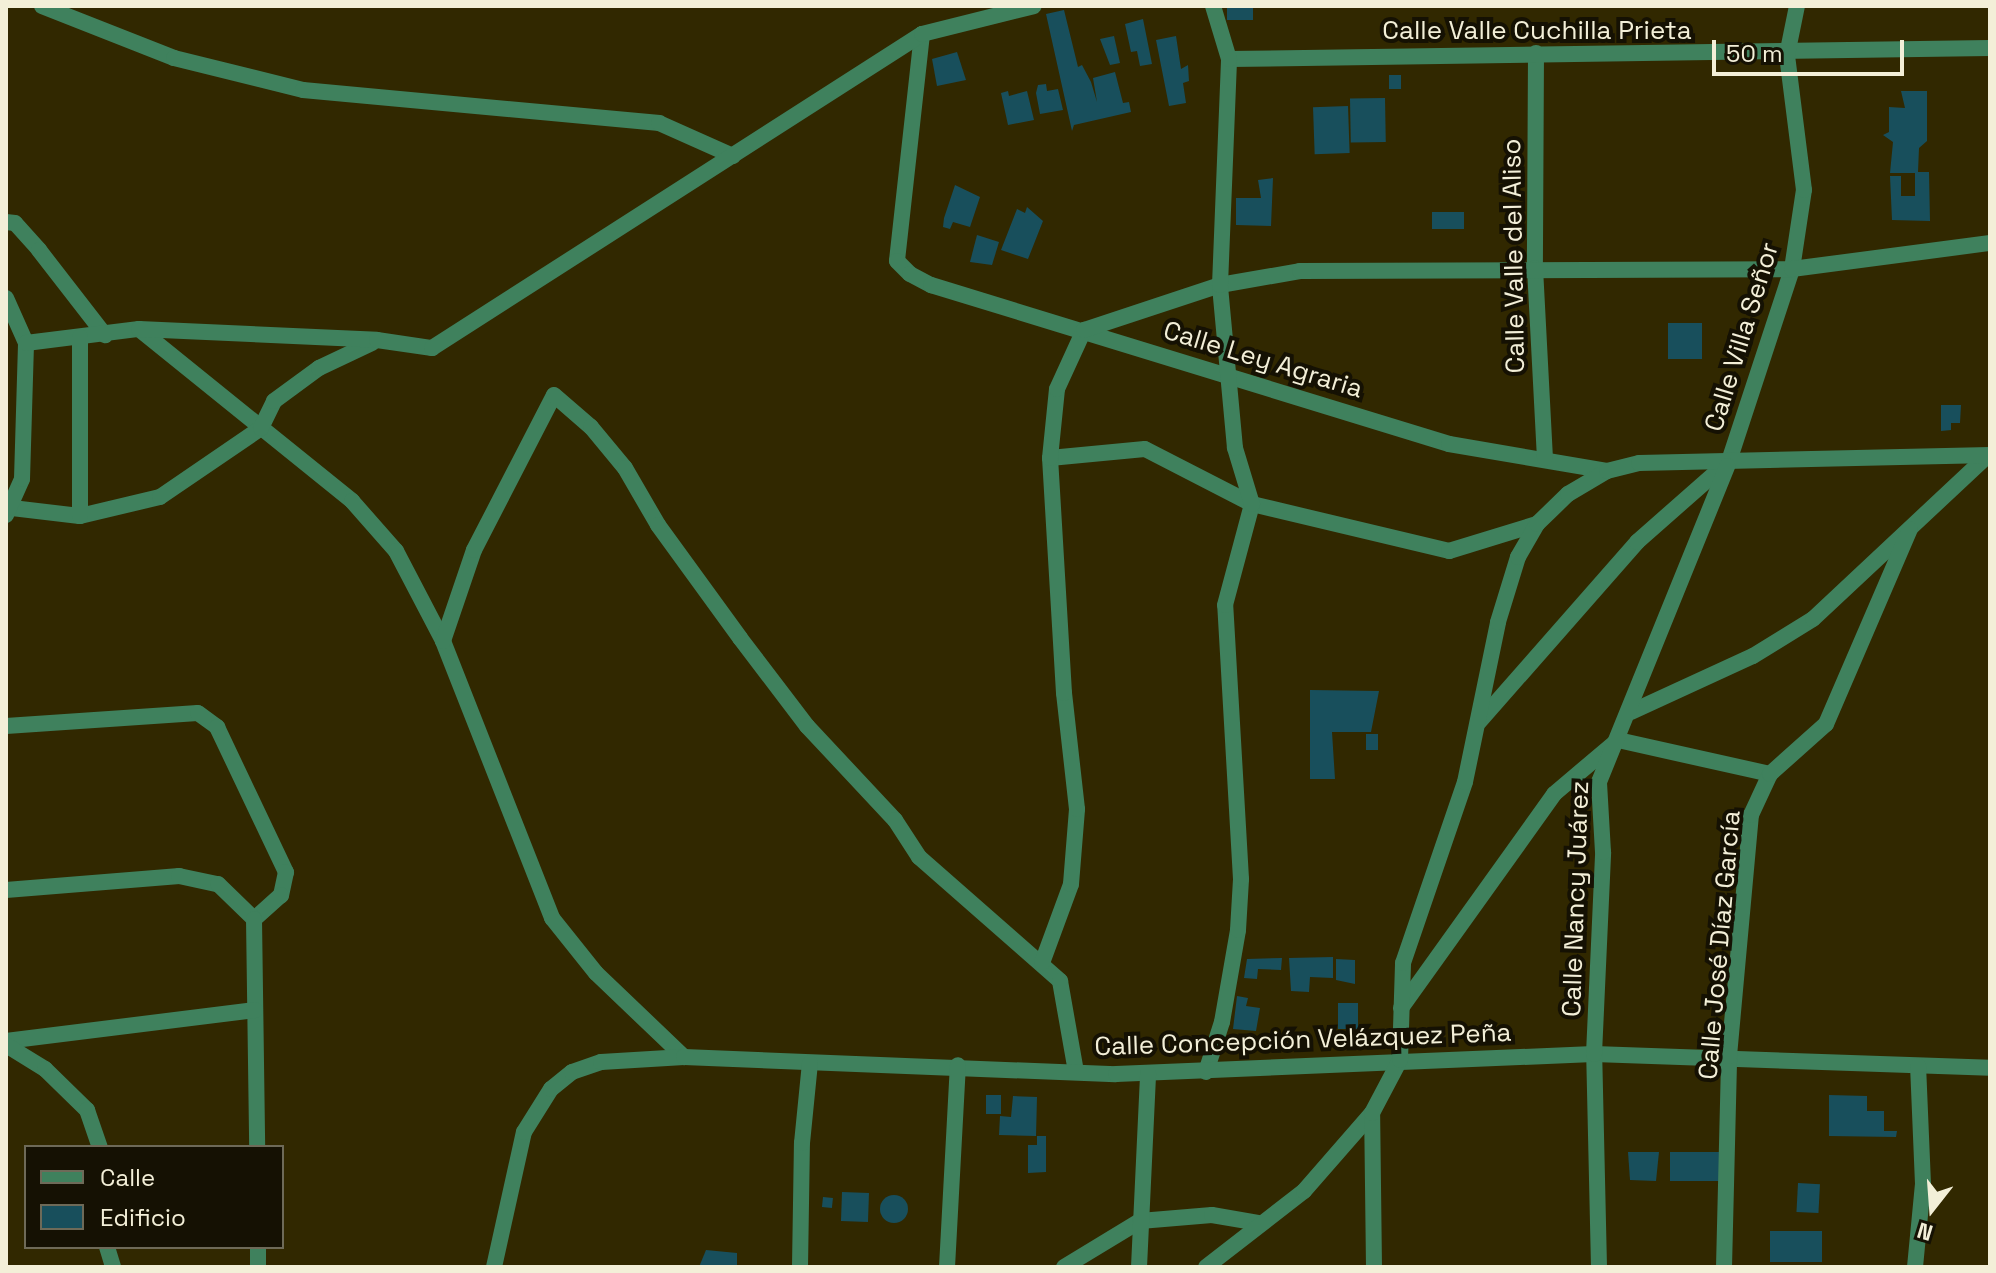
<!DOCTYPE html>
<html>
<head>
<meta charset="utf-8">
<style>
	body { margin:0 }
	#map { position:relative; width:1996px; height:1273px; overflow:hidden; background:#312800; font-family:"Space Grotesk",sans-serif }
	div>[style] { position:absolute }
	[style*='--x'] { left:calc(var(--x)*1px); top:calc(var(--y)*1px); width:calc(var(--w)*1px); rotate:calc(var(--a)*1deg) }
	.building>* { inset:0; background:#184f5c; transform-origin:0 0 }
	.round { border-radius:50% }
	.street>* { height:16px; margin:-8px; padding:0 8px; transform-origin:8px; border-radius:8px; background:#3f815d }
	span { translate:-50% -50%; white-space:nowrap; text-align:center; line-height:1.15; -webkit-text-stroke:8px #151103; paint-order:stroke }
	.street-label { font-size:26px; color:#f3efd8 }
	.frame { position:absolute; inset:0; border:8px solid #f3efd8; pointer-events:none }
	.legend { position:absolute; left:24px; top:1145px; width:260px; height:104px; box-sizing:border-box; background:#151103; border:2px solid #6e6a58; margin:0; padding:10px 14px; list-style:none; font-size:24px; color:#f3efd8 }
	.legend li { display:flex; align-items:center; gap:16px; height:40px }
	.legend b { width:40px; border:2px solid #6e6a58 }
	.north { position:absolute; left:1892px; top:1169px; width:80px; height:80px; -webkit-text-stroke:6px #151103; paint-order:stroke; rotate:197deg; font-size:22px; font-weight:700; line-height:32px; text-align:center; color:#f3efd8 }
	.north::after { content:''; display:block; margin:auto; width:28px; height:36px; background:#f3efd8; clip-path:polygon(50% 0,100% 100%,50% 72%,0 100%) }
	.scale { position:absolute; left:1712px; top:40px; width:192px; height:36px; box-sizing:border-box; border:4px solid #f3efd8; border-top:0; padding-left:10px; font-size:24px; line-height:28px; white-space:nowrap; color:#f3efd8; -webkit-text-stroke:6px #151103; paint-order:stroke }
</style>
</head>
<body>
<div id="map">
	<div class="building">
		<i style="left:1227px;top:6px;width:26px;height:14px"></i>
		<i style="clip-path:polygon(1064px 10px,1078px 67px,1082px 65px,1091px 82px,1097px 102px,1093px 78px,1115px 72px,1123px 103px,1129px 102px,1131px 112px,1074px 125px,1072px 131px,1046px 14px)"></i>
		<i style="clip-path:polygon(1143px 19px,1152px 64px,1140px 66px,1137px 51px,1131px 52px,1125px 24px)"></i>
		<i style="clip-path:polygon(1114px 36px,1120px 63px,1110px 65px,1100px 39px)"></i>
		<i style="clip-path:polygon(1176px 36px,1181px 69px,1188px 65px,1189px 81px,1183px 83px,1186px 103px,1169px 106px,1156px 40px)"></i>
		<i style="clip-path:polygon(957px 52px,966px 80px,937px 86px,932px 59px)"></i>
		<i style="left:1389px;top:75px;width:12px;height:14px"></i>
		<i style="clip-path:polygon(1046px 84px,1047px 91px,1058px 89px,1063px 110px,1040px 114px,1036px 93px,1038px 85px)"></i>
		<i style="clip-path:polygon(1008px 91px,1009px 96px,1027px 91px,1034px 120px,1008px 125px,1001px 93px)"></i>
		<i style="clip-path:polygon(1901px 91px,1927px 91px,1927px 141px,1919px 148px,1918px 172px,1929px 172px,1930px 221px,1892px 220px,1890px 176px,1901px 176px,1901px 196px,1915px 196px,1915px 173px,1890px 173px,1893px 142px,1883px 135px,1889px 132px,1889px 107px,1905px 108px)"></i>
		<i style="left:1385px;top:98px;width:44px;height:35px;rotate:89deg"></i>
		<i style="left:1348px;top:106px;width:47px;height:35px;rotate:88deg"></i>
		<i style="clip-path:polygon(1273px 178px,1271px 226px,1236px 225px,1236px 198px,1261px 198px,1258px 180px)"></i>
		<i style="clip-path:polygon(955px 185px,980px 197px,970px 227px,953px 222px,950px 229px,943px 227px,944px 218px)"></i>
		<i style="clip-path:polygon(1027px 207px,1043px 221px,1028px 259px,1001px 250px,1017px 209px,1025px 213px)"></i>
		<i style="left:1464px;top:212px;width:17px;height:32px;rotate:90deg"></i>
		<i style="clip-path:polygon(977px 235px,999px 242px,992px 265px,970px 262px)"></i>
		<i style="left:1668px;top:323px;width:34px;height:36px"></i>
		<i style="clip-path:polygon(1941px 405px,1961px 405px,1960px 423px,1951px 423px,1951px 430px,1941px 431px)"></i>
		<i style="clip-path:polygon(1310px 690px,1379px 691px,1371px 732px,1332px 732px,1335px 779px,1310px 779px)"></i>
		<i style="left:1366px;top:734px;width:12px;height:16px"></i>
		<i style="clip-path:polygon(1333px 957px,1333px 978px,1310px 977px,1309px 992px,1291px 991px,1289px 958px)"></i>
		<i style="clip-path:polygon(1282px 958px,1281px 970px,1258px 969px,1257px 979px,1244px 978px,1247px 959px)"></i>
		<i style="clip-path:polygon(1336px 959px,1355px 960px,1355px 984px,1336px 980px)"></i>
		<i style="clip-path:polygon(1237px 996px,1248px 998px,1246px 1006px,1260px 1008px,1256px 1031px,1233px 1029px)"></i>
		<i style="left:1338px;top:1003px;width:20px;height:26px"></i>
		<i style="left:986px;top:1095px;width:15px;height:19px"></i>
		<i style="clip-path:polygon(1829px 1095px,1867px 1096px,1867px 1111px,1884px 1111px,1884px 1131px,1897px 1131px,1896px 1137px,1829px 1136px)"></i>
		<i style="clip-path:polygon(1013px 1096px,1037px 1097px,1036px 1136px,999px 1135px,1000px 1116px,1011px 1117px)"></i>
		<i style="clip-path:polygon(1037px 1136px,1046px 1136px,1046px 1172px,1028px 1173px,1028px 1145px,1037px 1145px)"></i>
		<i style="clip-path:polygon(1628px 1152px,1659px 1152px,1656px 1181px,1630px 1180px)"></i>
		<i style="left:1670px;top:1152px;width:53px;height:29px"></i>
		<i style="left:1798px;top:1183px;width:22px;height:29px;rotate:3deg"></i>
		<i style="left:842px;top:1192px;width:27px;height:29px;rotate:2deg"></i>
		<i class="round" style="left:880px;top:1195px;width:28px;height:28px"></i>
		<i style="left:823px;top:1197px;width:10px;height:10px;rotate:6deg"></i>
		<i style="left:1770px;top:1231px;width:52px;height:31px"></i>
		<i style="clip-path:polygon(706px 1250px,737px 1253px,737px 1267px,699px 1267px)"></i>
	</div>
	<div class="street">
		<i style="--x:42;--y:6;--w:142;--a:21.5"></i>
		<i style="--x:174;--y:58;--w:133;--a:13.9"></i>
		<i style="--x:303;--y:90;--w:358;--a:5.3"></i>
		<i style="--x:659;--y:123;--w:81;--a:24"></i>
		<i style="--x:922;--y:34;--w:228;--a:96.3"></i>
		<i style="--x:897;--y:261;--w:18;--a:45"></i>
		<i style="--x:910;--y:274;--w:24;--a:28"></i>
		<i style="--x:931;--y:285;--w:542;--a:17.06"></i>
		<i style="--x:1449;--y:444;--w:160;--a:9.7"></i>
		<i style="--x:1536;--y:53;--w:215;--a:90.3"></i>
		<i style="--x:1535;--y:268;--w:190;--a:87"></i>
		<i style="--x:1229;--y:59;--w:761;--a:-0.83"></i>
		<i style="--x:6;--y:222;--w:9;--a:6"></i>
		<i style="--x:15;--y:223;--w:36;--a:48"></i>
		<i style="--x:39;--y:250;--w:108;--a:52.2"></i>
		<i style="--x:6;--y:298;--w:49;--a:66"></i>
		<i style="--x:139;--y:329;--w:274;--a:38.9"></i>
		<i style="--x:352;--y:501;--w:67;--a:48.7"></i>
		<i style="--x:396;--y:551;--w:102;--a:62.4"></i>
		<i style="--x:443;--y:641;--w:298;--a:68.5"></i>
		<i style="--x:552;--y:918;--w:70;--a:51.3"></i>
		<i style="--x:596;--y:973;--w:122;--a:43.7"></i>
		<i style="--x:1050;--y:458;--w:95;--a:-5.4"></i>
		<i style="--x:1145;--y:449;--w:120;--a:27.2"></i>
		<i style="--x:1252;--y:504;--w:203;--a:13.4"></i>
		<i style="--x:1449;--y:551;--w:92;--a:-17.1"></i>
		<i style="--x:12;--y:508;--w:68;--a:6.7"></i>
		<i style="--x:80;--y:516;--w:82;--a:-13.4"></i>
		<i style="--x:160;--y:497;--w:122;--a:-34.3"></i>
		<i style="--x:261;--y:428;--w:30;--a:-64"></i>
		<i style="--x:274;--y:401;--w:56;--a:-36.3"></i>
		<i style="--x:319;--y:368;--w:59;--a:-25.3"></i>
		<i style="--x:6;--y:515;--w:39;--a:-66"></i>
		<i style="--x:22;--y:479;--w:136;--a:-88.3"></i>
		<i style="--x:26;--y:343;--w:114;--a:-7.1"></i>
		<i style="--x:139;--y:329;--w:238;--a:2.6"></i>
		<i style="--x:377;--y:340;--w:56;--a:8.3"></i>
		<i style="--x:432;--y:348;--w:582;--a:-32.65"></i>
		<i style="--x:922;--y:34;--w:115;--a:-14"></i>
		<i style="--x:80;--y:516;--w:179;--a:-90"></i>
		<i style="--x:443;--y:641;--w:96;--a:-71.2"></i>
		<i style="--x:474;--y:550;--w:174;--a:-62.7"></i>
		<i style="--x:554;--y:395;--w:49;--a:40.9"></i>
		<i style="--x:591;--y:427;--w:53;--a:50.3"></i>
		<i style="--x:625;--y:468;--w:66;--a:59.9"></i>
		<i style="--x:658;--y:525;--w:140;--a:54"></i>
		<i style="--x:740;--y:638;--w:111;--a:52.7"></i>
		<i style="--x:807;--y:726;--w:129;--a:46.9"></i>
		<i style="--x:895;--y:820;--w:44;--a:57"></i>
		<i style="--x:919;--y:857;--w:188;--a:41.3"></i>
		<i style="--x:1060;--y:981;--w:92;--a:80"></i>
		<i style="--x:1631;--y:712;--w:134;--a:-24.7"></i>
		<i style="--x:1753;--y:656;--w:70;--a:-31.7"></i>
		<i style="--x:1813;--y:619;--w:238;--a:-43.1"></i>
		<i style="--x:1479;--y:722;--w:240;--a:-48.7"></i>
		<i style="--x:1637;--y:542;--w:123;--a:-41.4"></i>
		<i style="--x:1729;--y:461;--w:202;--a:-71.8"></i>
		<i style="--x:1792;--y:269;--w:80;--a:-81.4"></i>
		<i style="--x:1804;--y:190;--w:136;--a:-97.2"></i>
		<i style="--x:1787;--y:55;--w:50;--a:-78.5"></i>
		<i style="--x:6;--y:726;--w:192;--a:-3.9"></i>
		<i style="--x:198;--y:713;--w:24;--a:36"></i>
		<i style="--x:217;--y:727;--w:161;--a:64.6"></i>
		<i style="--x:286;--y:872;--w:24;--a:102"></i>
		<i style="--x:281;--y:895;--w:36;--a:138"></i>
		<i style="--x:6;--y:890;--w:174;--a:-4.6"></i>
		<i style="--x:179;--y:876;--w:40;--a:12"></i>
		<i style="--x:218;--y:884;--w:50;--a:44.2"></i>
		<i style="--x:254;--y:919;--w:228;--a:89.2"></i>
		<i style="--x:1042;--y:963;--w:84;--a:-69.8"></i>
		<i style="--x:1071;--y:884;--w:75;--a:-85.4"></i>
		<i style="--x:1077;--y:809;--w:117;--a:-96.4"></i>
		<i style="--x:1064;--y:693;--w:235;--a:-93.4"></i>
		<i style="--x:1050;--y:458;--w:69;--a:-84.2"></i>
		<i style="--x:1057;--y:389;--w:65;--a:-65.4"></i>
		<i style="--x:1084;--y:330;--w:143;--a:-18.3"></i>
		<i style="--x:1220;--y:285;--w:81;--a:-9.9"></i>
		<i style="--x:1300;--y:271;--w:492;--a:-0.2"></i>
		<i style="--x:1792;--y:269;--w:200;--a:-7.5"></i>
		<i style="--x:1401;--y:1008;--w:263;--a:-54.4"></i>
		<i style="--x:1554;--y:794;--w:84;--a:-40.2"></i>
		<i style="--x:1618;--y:740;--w:156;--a:12.6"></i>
		<i style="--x:6;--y:1041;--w:251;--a:-7.1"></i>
		<i style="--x:6;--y:1045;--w:46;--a:31.6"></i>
		<i style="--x:45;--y:1069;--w:59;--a:44.3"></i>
		<i style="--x:87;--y:1110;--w:39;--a:71"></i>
		<i style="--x:1206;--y:1072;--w:52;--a:-72.3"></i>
		<i style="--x:1222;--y:1022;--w:93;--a:-80.1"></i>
		<i style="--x:1238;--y:930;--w:51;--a:-86.6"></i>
		<i style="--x:1241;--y:879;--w:274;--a:-93.3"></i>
		<i style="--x:1225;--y:605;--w:105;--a:-75"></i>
		<i style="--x:1252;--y:504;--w:59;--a:-106.9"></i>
		<i style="--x:1235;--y:448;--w:164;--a:-95.3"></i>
		<i style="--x:1220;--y:285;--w:226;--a:-87.7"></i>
		<i style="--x:1229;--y:59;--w:55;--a:-106.8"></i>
		<i style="--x:107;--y:1247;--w:21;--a:73"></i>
		<i style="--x:258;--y:1247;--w:20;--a:90"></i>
		<i style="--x:494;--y:1267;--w:138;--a:-77.5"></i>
		<i style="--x:524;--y:1132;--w:51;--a:-57.9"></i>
		<i style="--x:551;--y:1089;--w:27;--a:-39"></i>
		<i style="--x:572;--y:1072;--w:31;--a:-19"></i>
		<i style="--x:601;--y:1062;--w:83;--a:-3.4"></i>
		<i style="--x:684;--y:1057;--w:432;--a:2.3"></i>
		<i style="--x:1116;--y:1074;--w:478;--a:-2.4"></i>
		<i style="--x:1594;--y:1054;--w:396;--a:2"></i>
		<i style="--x:800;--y:1267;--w:124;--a:-89.1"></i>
		<i style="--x:802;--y:1143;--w:80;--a:-84.3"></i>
		<i style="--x:947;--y:1267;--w:202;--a:-86.9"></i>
		<i style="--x:1064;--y:1267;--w:89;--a:-31.2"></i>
		<i style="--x:1140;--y:1221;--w:72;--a:-4.8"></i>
		<i style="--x:1212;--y:1215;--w:48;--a:9.7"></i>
		<i style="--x:1139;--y:1267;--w:194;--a:-87.3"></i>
		<i style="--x:1206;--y:1267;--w:124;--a:-37.8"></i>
		<i style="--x:1304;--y:1191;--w:103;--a:-48.9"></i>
		<i style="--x:1374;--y:1267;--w:154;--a:-90.7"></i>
		<i style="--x:1372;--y:1113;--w:60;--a:-62.2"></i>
		<i style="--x:1400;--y:1060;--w:97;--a:-88.2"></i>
		<i style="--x:1403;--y:963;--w:191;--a:-71.1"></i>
		<i style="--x:1465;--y:782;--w:163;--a:-78.3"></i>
		<i style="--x:1498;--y:622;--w:68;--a:-72.9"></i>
		<i style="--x:1518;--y:557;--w:38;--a:-60"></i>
		<i style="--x:1537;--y:524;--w:43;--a:-44.1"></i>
		<i style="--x:1568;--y:494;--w:45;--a:-30.5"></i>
		<i style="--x:1607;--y:471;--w:33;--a:-14"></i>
		<i style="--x:1639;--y:463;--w:351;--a:-1.3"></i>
		<i style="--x:1599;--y:1267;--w:213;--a:-91.3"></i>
		<i style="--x:1594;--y:1054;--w:202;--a:-87.4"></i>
		<i style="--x:1603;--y:852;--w:70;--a:-93.3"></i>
		<i style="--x:1599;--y:782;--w:341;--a:-67.9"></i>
		<i style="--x:1724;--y:1267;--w:211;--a:-88.6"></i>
		<i style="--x:1729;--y:1056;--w:242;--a:-84.8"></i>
		<i style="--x:1751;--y:815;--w:45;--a:-65.1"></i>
		<i style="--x:1770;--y:774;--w:75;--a:-41.8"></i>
		<i style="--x:1826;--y:724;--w:212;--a:-66.7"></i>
		<i style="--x:1915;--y:1267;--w:83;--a:-84.5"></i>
		<i style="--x:1923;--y:1184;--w:118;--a:-92.4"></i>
	</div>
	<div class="street-label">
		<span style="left:1537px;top:31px">Calle Valle Cuchilla Prieta</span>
		<span style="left:1514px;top:256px;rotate:-91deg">Calle Valle del Aliso</span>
		<span style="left:1742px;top:337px;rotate:-73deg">Calle Villa Señor</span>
		<span style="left:1263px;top:360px;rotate:17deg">Calle Ley Agraria</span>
		<span style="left:1576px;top:899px;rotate:-88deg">Calle Nancy Juárez</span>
		<span style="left:1720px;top:945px;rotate:-85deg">Calle José Díaz García</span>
		<span style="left:1303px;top:1040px;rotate:-2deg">Calle Concepción Velázquez Peña</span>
	</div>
	<div class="frame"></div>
	<ul class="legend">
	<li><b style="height:10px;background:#3f815d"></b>Calle</li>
	<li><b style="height:22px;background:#184f5c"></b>Edificio</li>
	</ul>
	<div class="north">N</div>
	<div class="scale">50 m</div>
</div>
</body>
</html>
